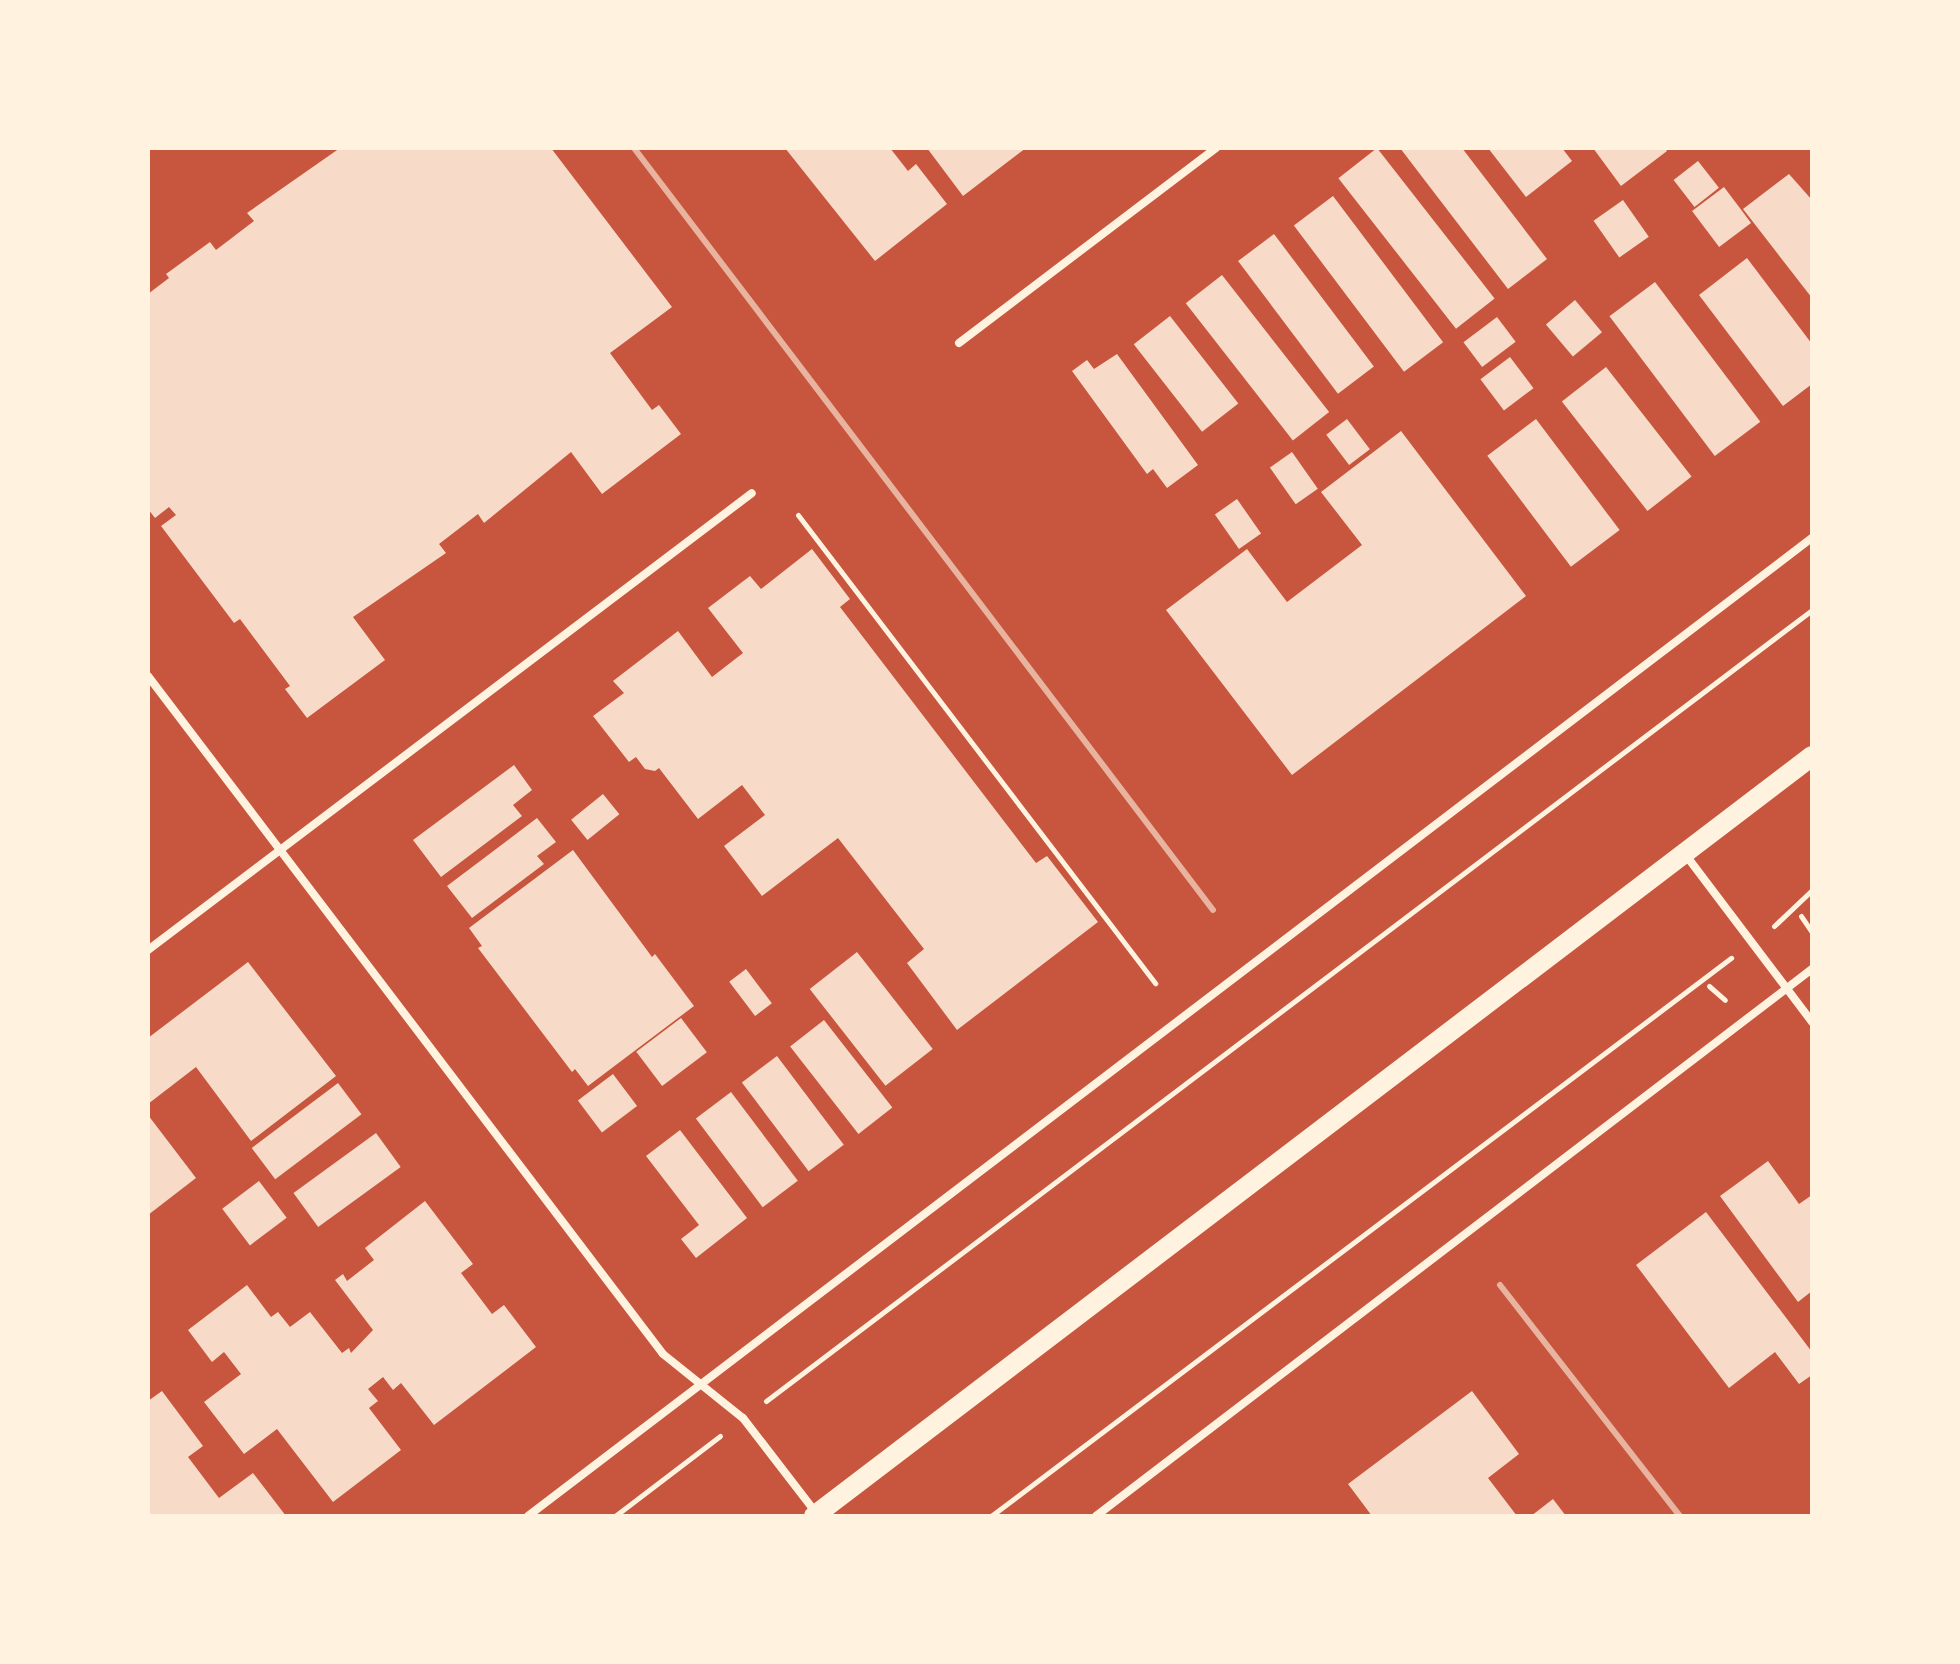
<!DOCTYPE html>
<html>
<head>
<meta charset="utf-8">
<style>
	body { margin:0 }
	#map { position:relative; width:1960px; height:1664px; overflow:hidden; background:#c8553d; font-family:Rubik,sans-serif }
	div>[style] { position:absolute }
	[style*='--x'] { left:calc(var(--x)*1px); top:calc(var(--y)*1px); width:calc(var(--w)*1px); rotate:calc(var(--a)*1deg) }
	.building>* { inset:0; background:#f7dbc8; transform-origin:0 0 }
	.path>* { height:5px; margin:-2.5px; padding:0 2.5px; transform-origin:2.5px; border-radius:2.5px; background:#fff3e0 }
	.minor>* { height:8px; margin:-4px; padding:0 4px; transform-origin:4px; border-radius:4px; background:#fff3e0 }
	.primary>* { height:20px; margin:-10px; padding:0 10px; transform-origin:10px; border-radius:10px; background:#fff3e0 }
	.rail>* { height:6px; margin:-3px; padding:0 3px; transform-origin:3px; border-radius:3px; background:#e9b49f }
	span { translate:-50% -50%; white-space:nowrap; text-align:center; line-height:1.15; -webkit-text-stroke:8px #fff3e0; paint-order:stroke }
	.frame { position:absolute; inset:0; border:150px solid #fff3e0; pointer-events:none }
</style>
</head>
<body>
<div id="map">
	<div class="building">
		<i style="clip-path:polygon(340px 148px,551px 148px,672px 307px,610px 353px,652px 410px,659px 405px,681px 434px,602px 494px,571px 452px,484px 523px,478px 514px,439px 544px,446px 553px,353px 617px,385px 660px,307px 718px,285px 689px,290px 686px,240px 619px,234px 623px,161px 526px,176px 515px,169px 507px,155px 518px,148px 509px,148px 294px,169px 278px,166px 274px,210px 242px,216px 250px,254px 221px,247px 213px)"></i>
		<i style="clip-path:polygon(785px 148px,890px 148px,908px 171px,916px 164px,947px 204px,875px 261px)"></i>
		<i style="clip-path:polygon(927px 148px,1026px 148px,963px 196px)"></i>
		<i style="left:1377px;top:148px;width:191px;height:49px;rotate:52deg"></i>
		<i style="clip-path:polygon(1400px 148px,1462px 148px,1547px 259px,1508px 289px)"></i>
		<i style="clip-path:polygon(1488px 148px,1562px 148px,1572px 161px,1526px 197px)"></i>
		<i style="clip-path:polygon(1593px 148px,1665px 148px,1667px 151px,1621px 186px)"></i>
		<i style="left:1698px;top:161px;width:34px;height:31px;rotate:52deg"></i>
		<i style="clip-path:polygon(1789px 174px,1812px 200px,1812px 298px,1743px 209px)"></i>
		<i style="left:1724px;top:187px;width:45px;height:40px;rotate:53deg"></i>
		<i style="left:1333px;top:196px;width:183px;height:49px;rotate:53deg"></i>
		<i style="left:1623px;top:200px;width:45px;height:36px;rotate:55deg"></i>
		<i style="left:1274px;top:234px;width:166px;height:45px;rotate:53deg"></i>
		<i style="clip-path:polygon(1747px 258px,1812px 344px,1812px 384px,1783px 406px,1699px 295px)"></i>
		<i style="left:1222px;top:275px;width:174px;height:46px;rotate:52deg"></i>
		<i style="left:1655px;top:282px;width:175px;height:57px;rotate:53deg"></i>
		<i style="left:1575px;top:300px;width:42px;height:38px;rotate:50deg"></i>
		<i style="left:1170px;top:316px;width:111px;height:46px;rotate:52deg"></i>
		<i style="left:1497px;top:317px;width:31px;height:42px;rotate:53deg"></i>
		<i style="clip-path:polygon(1117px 354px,1198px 465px,1167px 488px,1153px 469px,1147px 474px,1072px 371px,1087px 360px,1094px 369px)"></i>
		<i style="left:1510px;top:357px;width:39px;height:37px;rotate:53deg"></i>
		<i style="left:1606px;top:367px;width:139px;height:56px;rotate:52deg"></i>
		<i style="left:1347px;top:419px;width:38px;height:26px;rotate:53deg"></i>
		<i style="left:1536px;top:419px;width:139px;height:61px;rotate:53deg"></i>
		<i style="clip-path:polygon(1401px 431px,1526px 596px,1292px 775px,1166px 610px,1247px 549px,1287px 602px,1362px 545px,1321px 492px)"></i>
		<i style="left:1292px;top:452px;width:45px;height:27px;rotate:55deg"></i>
		<i style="left:1237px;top:499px;width:42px;height:27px;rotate:55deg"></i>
		<i style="clip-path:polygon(812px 549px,850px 599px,840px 607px,1036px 863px,1047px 856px,1098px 922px,957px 1030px,907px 963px,924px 949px,838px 838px,762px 896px,724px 846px,765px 815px,742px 785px,698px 819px,659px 768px,655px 771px,645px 769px,636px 757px,629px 762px,593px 716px,624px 693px,613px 681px,678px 631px,712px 677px,743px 653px,708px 608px,750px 576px,761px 589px)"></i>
		<i style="clip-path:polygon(514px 765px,532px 790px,513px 805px,522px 816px,441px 877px,413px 840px)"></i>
		<i style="left:603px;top:794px;width:26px;height:41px;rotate:51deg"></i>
		<i style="clip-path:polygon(537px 818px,556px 842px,537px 856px,544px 864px,472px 918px,447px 886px)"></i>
		<i style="clip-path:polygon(573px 850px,652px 957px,655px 954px,694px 1006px,588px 1086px,575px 1069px,572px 1072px,478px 948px,482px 946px,469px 928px)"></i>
		<i style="left:857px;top:952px;width:123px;height:60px;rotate:52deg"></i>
		<i style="clip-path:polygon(248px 962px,336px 1076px,251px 1141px,196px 1067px,148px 1104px,148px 1038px)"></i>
		<i style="left:746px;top:969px;width:43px;height:21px;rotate:53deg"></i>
		<i style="left:681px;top:1018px;width:43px;height:56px;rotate:53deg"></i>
		<i style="left:824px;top:1020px;width:111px;height:43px;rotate:52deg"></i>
		<i style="left:777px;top:1056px;width:111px;height:44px;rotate:53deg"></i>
		<i style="left:613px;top:1074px;width:40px;height:44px;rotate:53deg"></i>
		<i style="left:338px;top:1083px;width:39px;height:108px;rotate:53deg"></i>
		<i style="left:731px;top:1092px;width:111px;height:44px;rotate:53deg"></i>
		<i style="clip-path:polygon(148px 1115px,196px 1178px,148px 1215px)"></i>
		<i style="clip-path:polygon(680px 1130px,747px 1218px,696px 1258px,681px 1239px,699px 1225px,646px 1156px)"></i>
		<i style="left:376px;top:1133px;width:42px;height:102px;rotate:54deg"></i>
		<i style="clip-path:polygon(1768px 1161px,1799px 1204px,1812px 1195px,1812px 1291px,1798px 1302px,1720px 1196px)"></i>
		<i style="left:259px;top:1181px;width:46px;height:46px;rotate:53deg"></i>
		<i style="clip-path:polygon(425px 1201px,473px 1264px,461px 1273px,492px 1314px,504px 1305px,536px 1347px,434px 1425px,401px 1383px,393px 1390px,383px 1377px,368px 1389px,378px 1401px,369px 1408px,401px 1450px,333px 1502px,277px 1429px,244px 1454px,204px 1402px,241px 1374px,224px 1352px,212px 1362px,188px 1330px,247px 1285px,271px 1317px,278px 1312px,290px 1327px,310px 1312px,342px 1353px,349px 1348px,351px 1353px,373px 1330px,335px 1280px,343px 1274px,347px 1281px,374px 1260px,365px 1248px)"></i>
		<i style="clip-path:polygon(1706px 1212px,1812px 1352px,1812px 1375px,1799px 1384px,1775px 1352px,1729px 1388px,1636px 1265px)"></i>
		<i style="clip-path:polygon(162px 1391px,203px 1446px,188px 1457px,219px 1498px,253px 1473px,286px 1516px,148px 1516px,148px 1401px)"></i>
		<i style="clip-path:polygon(1472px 1391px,1519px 1454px,1488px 1478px,1517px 1516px,1372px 1516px,1348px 1484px)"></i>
		<i style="clip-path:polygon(1553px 1499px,1566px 1516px,1531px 1516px)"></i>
	</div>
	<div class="path">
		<i style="--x:798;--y:515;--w:589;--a:52.66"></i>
		<i style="--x:1801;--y:916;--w:18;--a:56"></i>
		<i style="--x:1774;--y:926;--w:52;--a:-43.5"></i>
		<i style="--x:1709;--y:986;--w:21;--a:41"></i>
		<i style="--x:766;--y:1401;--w:1311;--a:-37.1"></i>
		<i style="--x:615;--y:1516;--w:132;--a:-37.3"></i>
		<i style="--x:991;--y:1516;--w:927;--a:-37.02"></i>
	</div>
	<div class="minor">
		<i style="--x:959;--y:343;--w:323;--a:-37.2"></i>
		<i style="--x:148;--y:676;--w:851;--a:52.78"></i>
		<i style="--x:663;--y:1354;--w:102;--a:38.7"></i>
		<i style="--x:743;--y:1418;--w:121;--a:52.4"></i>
		<i style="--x:1685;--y:854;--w:211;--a:52.9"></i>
		<i style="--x:148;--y:950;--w:757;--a:-37.11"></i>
		<i style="--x:528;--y:1516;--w:1614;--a:-37.3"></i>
		<i style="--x:1096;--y:1516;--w:901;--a:-37.38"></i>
	</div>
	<div class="primary">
		<i style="--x:814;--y:1516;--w:1254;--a:-37.29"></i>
	</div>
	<div class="rail">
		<i style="--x:634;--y:148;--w:957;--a:52.77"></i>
		<i style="--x:1500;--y:1285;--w:293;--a:52.1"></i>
	</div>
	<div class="frame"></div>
</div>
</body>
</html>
